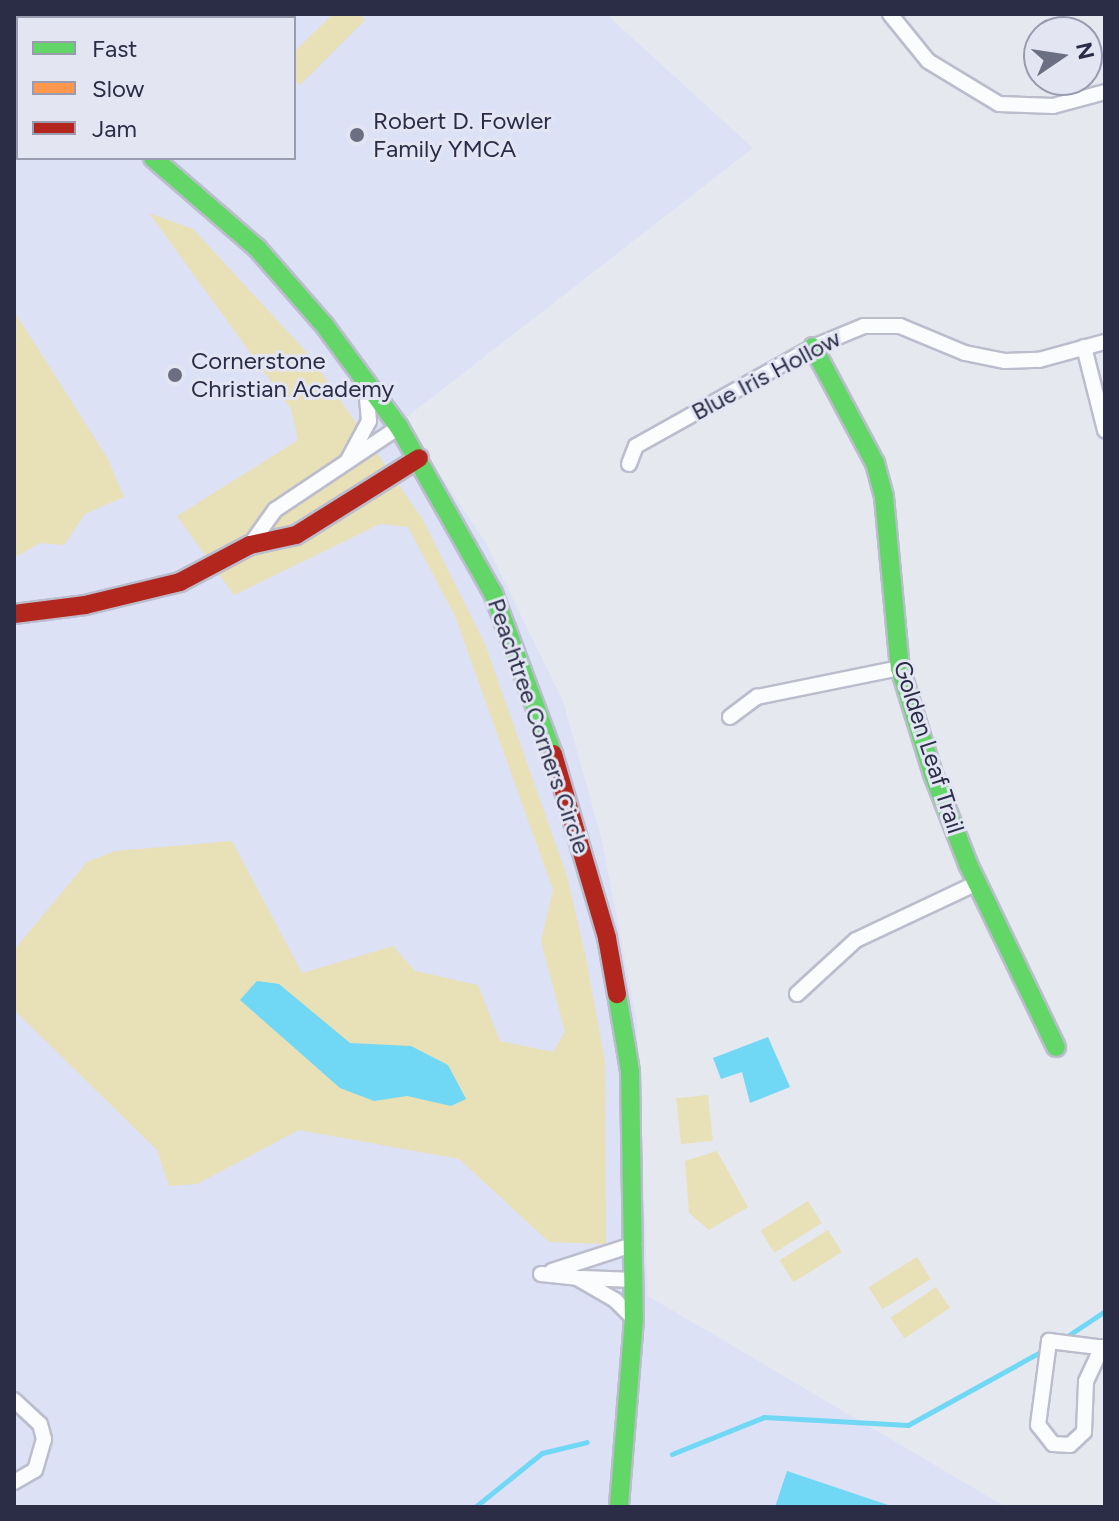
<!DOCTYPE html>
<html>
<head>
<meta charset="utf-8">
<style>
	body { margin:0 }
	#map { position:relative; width:1119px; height:1521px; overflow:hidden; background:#e6e8f0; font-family:Figtree,sans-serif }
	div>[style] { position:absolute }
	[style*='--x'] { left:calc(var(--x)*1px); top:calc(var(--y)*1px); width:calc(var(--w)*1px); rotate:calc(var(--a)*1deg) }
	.built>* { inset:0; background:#dde1f5 }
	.green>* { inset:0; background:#e8e0b6; transform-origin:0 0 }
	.water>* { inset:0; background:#70d8f4 }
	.stream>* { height:5px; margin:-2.5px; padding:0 2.5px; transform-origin:2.5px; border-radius:2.5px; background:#70d8f4 }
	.roads { filter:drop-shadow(2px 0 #bbbdcd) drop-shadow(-2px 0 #bbbdcd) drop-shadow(0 2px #bbbdcd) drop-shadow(0 -2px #bbbdcd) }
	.street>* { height:14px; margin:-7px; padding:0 7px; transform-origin:7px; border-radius:7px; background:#fbfcfd }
	.fast>* { height:18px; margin:-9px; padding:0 9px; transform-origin:9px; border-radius:9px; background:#63d668 }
	.slow>* { height:18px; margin:-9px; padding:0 9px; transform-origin:9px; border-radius:9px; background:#ff974d }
	.jam>* { height:18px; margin:-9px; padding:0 9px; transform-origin:9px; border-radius:9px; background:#b3261e }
	.dots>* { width:22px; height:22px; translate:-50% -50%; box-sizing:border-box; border:4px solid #e3e5f3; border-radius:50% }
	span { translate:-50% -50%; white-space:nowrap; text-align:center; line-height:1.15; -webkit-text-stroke:6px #e3e5f3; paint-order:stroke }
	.poi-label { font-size:24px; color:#2b2d47 }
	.left { translate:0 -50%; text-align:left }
	.street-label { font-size:24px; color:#2b2d47 }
	.frame { position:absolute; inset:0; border:16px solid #2b2d47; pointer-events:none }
	.legend { position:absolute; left:16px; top:16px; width:280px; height:144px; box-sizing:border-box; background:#e3e5f3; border:2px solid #999bae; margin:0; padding:10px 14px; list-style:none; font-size:24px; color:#2b2d47 }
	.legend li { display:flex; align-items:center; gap:16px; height:40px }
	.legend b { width:40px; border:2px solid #999bae }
	.north { position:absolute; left:1023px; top:16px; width:80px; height:80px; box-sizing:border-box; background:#e3e5f3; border:2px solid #999bae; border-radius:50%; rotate:77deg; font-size:22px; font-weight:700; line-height:32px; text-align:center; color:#2b2d47 }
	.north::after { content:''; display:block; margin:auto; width:28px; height:36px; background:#6c6e82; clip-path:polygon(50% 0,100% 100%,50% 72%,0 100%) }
</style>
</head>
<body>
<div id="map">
	<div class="built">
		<i style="clip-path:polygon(14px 14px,606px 14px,753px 148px,403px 420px,484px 540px,563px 701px,602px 841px,637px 1023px,648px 1296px,1006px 1507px,14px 1507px,14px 98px,18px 94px,18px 158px,294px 158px,294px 18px,18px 18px,18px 81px)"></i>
	</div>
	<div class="green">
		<i style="clip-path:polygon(333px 14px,360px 14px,365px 20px,300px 85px,294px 78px,294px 52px)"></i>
		<i style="clip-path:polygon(149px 213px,193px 229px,310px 356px,423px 520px,485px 644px,567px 876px,586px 958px,605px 1061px,606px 1244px,549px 1242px,459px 1159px,299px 1130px,197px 1184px,169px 1186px,157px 1150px,14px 1010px,14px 950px,87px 862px,115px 851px,232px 841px,302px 973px,393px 946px,415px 971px,478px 985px,500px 1041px,553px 1052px,565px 1032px,541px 941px,553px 890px,455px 616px,408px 527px,380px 524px,234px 595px,177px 516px,298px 440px,291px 409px)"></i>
		<i style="clip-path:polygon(14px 311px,108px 459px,124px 497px,85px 514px,64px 545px,40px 543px,14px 558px)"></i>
		<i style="left:708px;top:1095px;width:46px;height:32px;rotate:84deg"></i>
		<i style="clip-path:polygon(717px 1151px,748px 1207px,709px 1230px,689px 1213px,685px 1161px)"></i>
		<i style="left:808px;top:1201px;width:26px;height:56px;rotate:58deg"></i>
		<i style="left:828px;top:1230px;width:26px;height:57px;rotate:58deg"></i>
		<i style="left:917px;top:1257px;width:26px;height:57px;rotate:58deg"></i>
		<i style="left:936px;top:1287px;width:25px;height:55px;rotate:56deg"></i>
	</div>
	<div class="water">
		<i style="clip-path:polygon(257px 981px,279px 984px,350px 1043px,411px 1046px,448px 1065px,466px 1099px,451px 1106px,407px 1096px,374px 1101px,340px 1088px,240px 1000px)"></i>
		<i style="clip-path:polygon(768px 1037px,790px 1087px,750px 1103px,742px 1072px,721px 1079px,713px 1058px)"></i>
		<i style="clip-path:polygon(787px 1471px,894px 1507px,775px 1507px)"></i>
	</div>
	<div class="stream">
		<i style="--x:1063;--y:1339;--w:50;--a:-33.7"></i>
		<i style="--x:672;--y:1454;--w:99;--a:-21.9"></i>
		<i style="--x:764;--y:1417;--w:144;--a:3.2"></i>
		<i style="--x:908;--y:1425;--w:155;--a:-28.9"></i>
		<i style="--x:475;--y:1507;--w:86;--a:-38.9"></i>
		<i style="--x:542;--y:1453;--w:46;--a:-13.7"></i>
	</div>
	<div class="roads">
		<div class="street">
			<i style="--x:890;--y:14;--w:60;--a:51"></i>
			<i style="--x:928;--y:61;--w:83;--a:31.2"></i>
			<i style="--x:999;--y:104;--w:54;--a:2.1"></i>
			<i style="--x:1053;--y:106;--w:54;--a:-15.1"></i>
			<i style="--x:1084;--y:347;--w:86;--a:75.8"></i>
			<i style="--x:348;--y:460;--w:44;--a:-61.7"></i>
			<i style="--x:369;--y:421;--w:35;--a:-95"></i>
			<i style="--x:629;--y:464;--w:19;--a:-69"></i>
			<i style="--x:636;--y:446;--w:203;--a:-29.2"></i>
			<i style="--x:813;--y:347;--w:55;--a:-22.4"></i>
			<i style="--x:864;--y:326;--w:36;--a:0"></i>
			<i style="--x:900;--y:326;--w:70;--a:22.6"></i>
			<i style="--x:965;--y:353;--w:41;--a:11.3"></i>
			<i style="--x:1005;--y:361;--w:34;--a:-2"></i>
			<i style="--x:1039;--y:360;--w:68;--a:-15.3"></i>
			<i style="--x:250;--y:545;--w:43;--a:-54.5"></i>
			<i style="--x:275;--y:510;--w:149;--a:-33.8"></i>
			<i style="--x:730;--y:717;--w:34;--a:-37"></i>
			<i style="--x:757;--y:697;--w:146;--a:-11.5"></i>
			<i style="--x:797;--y:994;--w:80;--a:-42.5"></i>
			<i style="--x:856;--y:940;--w:134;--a:-25.2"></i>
			<i style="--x:552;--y:1271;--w:87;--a:-18"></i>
			<i style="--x:541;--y:1274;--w:36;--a:6"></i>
			<i style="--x:577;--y:1278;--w:44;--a:30.1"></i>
			<i style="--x:615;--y:1300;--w:27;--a:45"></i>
			<i style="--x:582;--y:1278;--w:53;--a:2.2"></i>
			<i style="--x:1102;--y:1347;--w:38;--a:115"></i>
			<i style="--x:1086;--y:1382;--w:50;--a:92.3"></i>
			<i style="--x:1084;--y:1432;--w:19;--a:137"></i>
			<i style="--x:1070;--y:1445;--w:17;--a:-177"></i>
			<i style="--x:1053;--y:1444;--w:24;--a:-128"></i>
			<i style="--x:1038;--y:1425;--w:85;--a:-82.5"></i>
			<i style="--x:1049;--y:1341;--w:56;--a:7.1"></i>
			<i style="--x:14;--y:1400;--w:35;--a:43"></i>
			<i style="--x:40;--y:1424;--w:16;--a:75"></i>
			<i style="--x:44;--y:1439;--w:32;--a:106"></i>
			<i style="--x:35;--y:1470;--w:24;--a:150"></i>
		</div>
		<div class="fast">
			<i style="--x:153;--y:158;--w:138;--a:40.9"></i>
			<i style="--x:257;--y:248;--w:103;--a:48.9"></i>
			<i style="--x:325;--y:326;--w:125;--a:53.8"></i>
			<i style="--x:399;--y:427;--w:191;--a:60.5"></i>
			<i style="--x:493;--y:593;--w:172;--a:69.6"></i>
			<i style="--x:813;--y:347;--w:132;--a:61.9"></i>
			<i style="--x:875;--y:463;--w:35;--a:75"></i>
			<i style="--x:884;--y:497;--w:172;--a:84.7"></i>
			<i style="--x:900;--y:668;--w:111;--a:72.7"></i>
			<i style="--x:933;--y:774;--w:97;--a:68.7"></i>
			<i style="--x:968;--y:864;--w:203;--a:64.3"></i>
			<i style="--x:617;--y:994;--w:78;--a:80.4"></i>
			<i style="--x:630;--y:1071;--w:248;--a:89.1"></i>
			<i style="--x:634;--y:1319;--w:189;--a:94.6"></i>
		</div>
		<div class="slow">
			<i style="--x:14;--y:56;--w:5;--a:37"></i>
		</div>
		<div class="jam">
			<i style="--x:160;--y:18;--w:8;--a:-30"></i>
			<i style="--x:14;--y:614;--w:72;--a:-7.2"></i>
			<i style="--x:85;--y:605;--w:98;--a:-13.6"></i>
			<i style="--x:180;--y:582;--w:79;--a:-27.9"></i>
			<i style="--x:250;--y:545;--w:47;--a:-12.3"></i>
			<i style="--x:296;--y:535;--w:145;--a:-32"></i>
			<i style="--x:553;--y:754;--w:192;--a:73.6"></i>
			<i style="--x:607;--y:938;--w:57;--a:79.9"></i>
		</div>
	</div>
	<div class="dots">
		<i style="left:357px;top:135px;background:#6c6e82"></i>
		<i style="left:175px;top:375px;background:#6c6e82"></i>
	</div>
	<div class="poi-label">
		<span class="left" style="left:373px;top:135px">Robert D. Fowler<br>Family YMCA</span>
		<span class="left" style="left:191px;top:375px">Cornerstone<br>Christian Academy</span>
	</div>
	<div class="street-label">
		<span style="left:766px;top:375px;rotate:-28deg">Blue Iris Hollow</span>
		<span style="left:539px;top:726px;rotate:71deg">Peachtree Corners Circle</span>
		<span style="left:929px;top:747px;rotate:72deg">Golden Leaf Trail</span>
	</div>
	<div class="frame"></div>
	<ul class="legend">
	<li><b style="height:10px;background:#63d668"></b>Fast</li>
	<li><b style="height:10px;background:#ff974d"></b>Slow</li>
	<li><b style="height:10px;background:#b3261e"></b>Jam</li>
	</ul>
	<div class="north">N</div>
</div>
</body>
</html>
